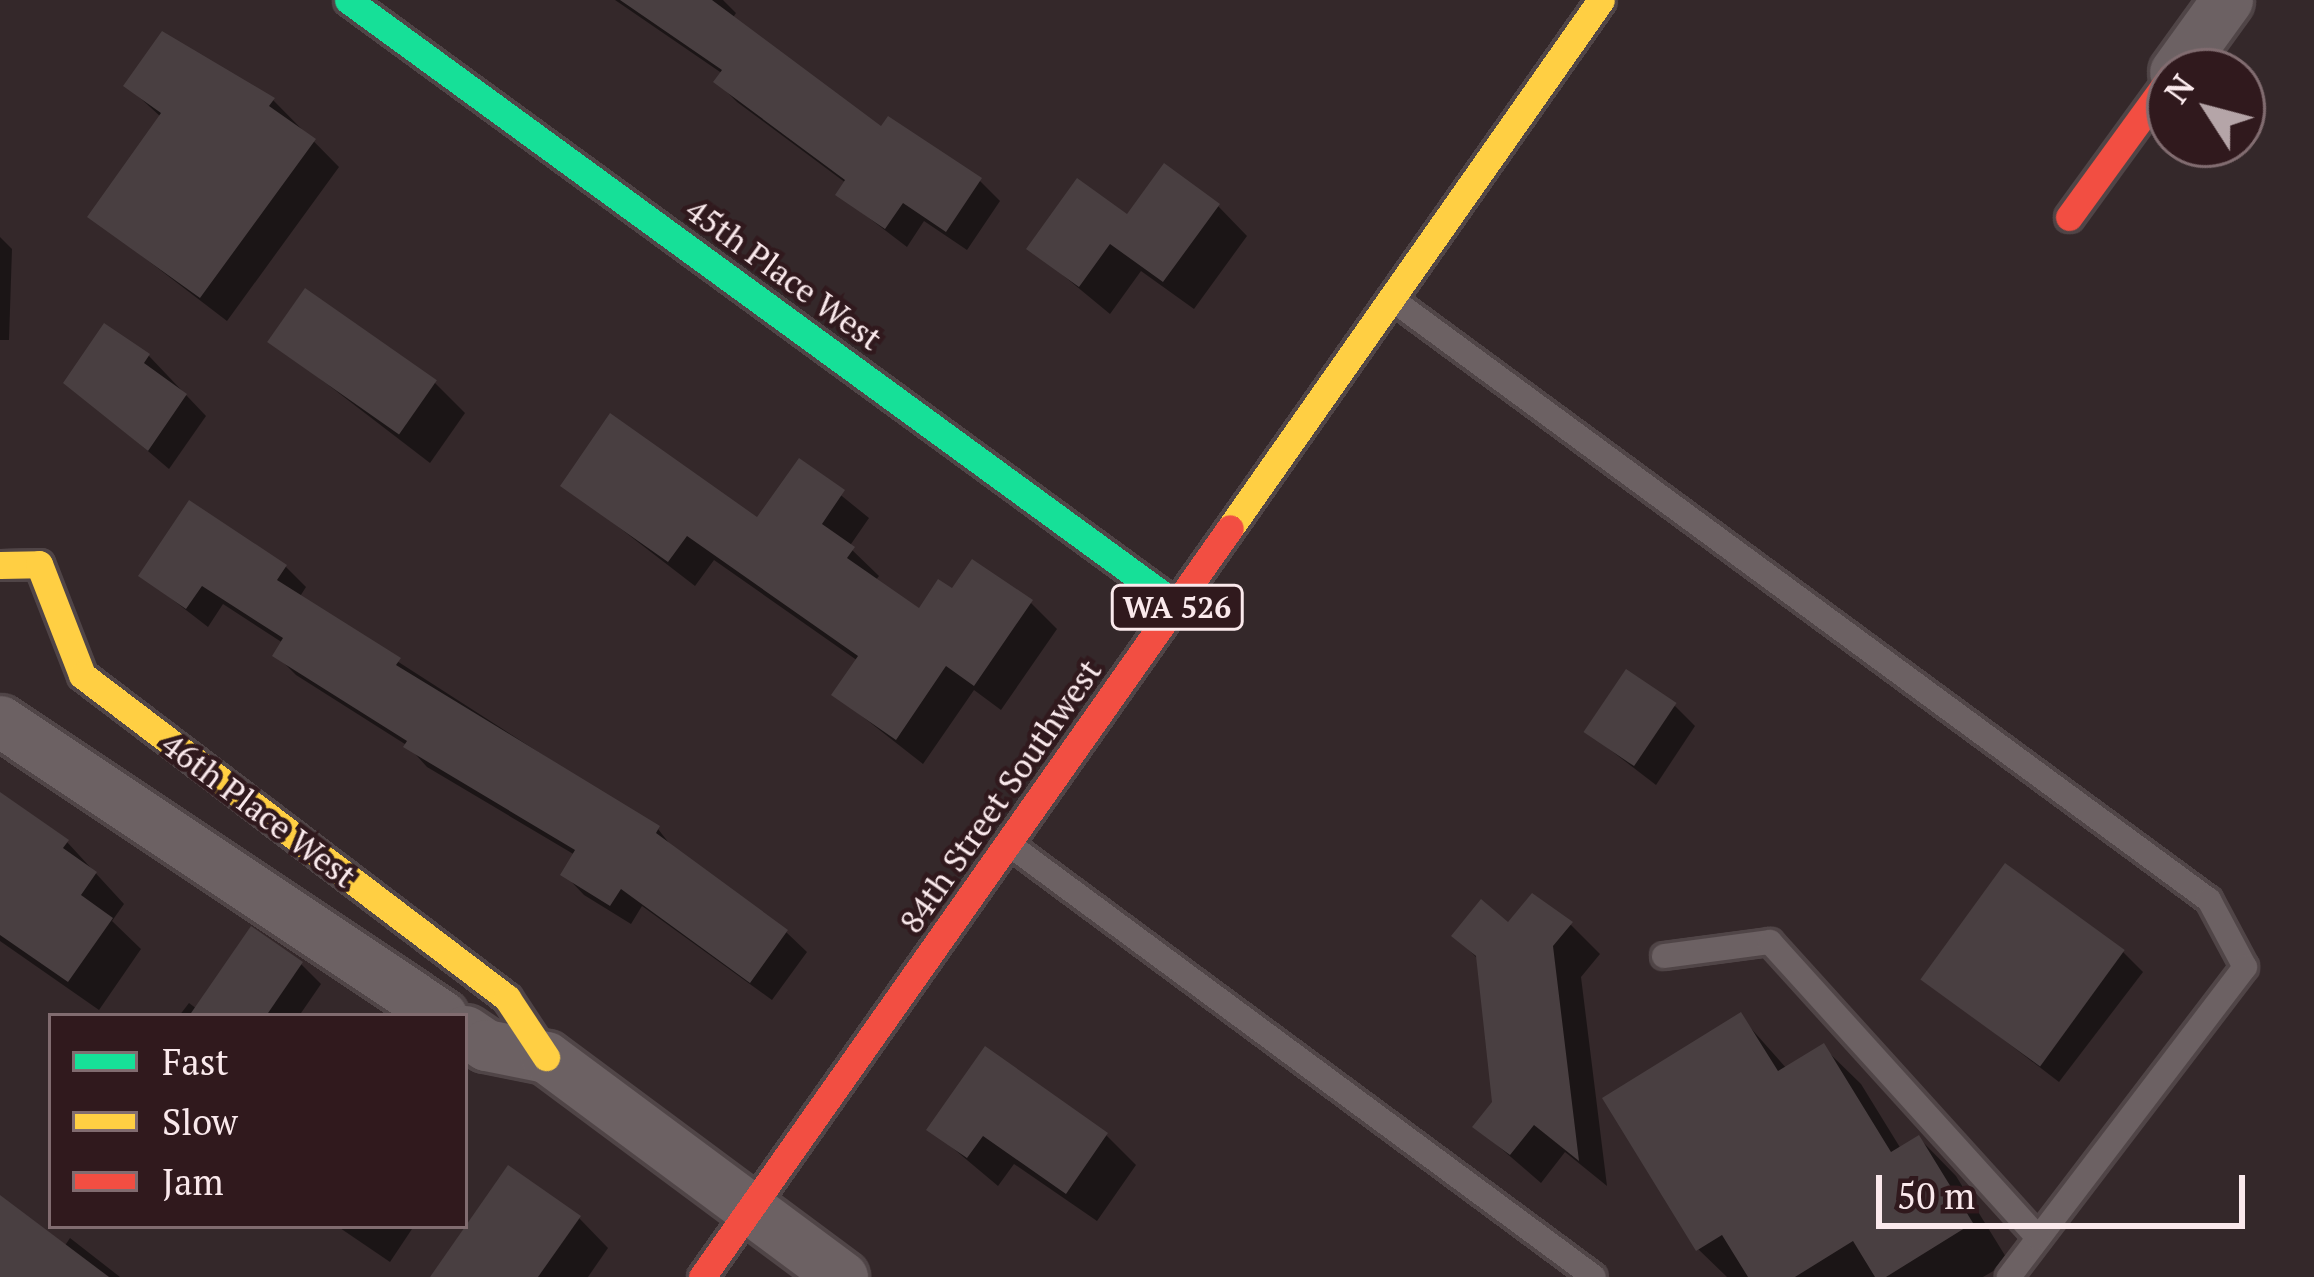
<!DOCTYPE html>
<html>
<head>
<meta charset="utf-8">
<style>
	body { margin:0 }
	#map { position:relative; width:2314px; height:1277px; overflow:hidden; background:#34282a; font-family:"PT Serif",serif }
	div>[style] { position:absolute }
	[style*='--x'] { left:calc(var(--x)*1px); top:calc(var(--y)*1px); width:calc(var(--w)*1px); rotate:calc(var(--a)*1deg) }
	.shadow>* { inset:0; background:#0007 }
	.building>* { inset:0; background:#493f41; transform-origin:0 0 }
	.roads { filter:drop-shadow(3px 0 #504547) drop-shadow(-3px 0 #504547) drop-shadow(0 3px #504547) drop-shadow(0 -3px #504547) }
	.lane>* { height:24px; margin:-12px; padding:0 12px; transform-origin:12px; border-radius:12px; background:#6c6163 }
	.street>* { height:51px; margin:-25.5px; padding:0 25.5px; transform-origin:25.5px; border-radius:25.5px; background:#6c6163 }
	.fast>* { height:27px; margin:-13.5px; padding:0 13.5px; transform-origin:13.5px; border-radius:13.5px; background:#16e098 }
	.slow>* { height:27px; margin:-13.5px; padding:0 13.5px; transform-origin:13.5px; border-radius:13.5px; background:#ffcf43 }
	.jam>* { height:27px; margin:-13.5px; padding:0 13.5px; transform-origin:13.5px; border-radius:13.5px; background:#f24e42 }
	span { translate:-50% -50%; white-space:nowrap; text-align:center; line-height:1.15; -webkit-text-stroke:9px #30191d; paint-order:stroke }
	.shield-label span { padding:3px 9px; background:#30191d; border:3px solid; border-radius:9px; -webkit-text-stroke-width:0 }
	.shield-label { font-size:30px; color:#fae9ec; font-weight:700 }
	.street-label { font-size:33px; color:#fae9ec }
	.legend { position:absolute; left:48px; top:1013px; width:420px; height:216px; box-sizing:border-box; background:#30191d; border:3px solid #816c70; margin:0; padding:15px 21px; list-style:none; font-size:36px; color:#fae9ec }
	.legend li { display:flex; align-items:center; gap:24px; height:60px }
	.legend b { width:60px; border:3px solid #816c70 }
	.north { position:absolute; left:2146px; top:48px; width:120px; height:120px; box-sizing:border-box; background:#30191d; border:3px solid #816c70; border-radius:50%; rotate:306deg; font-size:33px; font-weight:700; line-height:48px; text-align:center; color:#fae9ec }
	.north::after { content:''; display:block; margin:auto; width:42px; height:54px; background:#b5a5a8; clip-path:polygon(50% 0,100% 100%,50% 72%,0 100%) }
	.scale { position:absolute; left:1876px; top:1175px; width:369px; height:54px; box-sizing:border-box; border:6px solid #fae9ec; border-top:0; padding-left:15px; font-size:36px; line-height:42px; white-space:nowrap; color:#fae9ec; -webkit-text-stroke:9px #30191d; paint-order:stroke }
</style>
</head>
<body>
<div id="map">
	<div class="shadow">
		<i style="clip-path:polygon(615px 0,723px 0,736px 13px,732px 19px,882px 130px,980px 181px,1000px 201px,967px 250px,924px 221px,907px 247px,839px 195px,846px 183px,737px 102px,717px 82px,723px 74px)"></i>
		<i style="clip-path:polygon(127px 86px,273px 100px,339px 167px,227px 321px,91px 217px,161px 117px)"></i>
		<i style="clip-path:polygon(1218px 206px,1247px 236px,1194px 309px,1141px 271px,1110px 314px,1030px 248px,1128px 218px)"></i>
		<i style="clip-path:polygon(0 237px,12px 249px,9px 340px,0 340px)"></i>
		<i style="clip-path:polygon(105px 327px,149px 356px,206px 416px,169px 469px,67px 382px)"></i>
		<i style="clip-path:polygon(271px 341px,435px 383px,465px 413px,430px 463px)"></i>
		<i style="clip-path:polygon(800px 462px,869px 518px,849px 547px,879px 576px,875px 581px,919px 612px,953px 593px,1031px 603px,1057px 629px,1001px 710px,974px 690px,923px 764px,835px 695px,858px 661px,714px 560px,695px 586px,564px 485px,758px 521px)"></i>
		<i style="clip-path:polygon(286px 567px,306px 587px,299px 598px,658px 829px,676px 852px,786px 932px,807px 952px,772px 1000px,642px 906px,631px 924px,584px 895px,564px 874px,575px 855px,427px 767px,408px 746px,296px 675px,276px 655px,283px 643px,223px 604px,208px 627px,142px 576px)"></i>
		<i style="clip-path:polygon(1675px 706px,1695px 726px,1656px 785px,1587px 732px)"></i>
		<i style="clip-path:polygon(0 825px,67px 842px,124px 904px,112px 921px,141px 949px,99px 1010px,0 941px)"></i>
		<i style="clip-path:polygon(1571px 925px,1600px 954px,1581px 977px,1607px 1186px,1565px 1152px,1541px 1183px,1476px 1127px,1495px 1103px,1479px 960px,1455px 936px)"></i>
		<i style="clip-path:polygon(2123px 952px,2143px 972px,2059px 1082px,1923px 978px)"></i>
		<i style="clip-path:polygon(301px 964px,321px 984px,299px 1016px,179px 1016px,189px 1003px,197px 1009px)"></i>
		<i style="clip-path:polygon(1740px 1016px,1787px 1069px,1823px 1047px,1861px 1084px,1901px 1149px,1919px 1138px,1956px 1176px,2009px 1262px,1983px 1277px,1727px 1277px,1698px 1249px)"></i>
		<i style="clip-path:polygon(930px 1129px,1106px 1135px,1136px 1165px,1097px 1221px,1014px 1164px,998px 1186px)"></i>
		<i style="clip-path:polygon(0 1213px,64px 1247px,70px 1238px,120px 1277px,0 1277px)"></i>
		<i style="clip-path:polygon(579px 1218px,608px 1248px,588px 1277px,434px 1277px)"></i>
		<i style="clip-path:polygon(337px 1226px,414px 1226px,390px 1262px)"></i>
	</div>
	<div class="building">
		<i style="clip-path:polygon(620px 0,712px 0,881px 126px,888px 116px,982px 178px,946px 232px,903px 203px,885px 229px,835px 195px,845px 180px,713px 82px,722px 70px)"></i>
		<i style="clip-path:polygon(162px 31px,275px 98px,269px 106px,316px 139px,200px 298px,87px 217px,161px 113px,123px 86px)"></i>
		<i style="clip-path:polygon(1164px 163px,1220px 204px,1163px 282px,1110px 244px,1079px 287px,1026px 249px,1077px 178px,1127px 214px)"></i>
		<i style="left:305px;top:288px;width:161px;height:66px;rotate:35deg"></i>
		<i style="clip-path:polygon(104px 323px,150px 354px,144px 363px,187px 394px,148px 451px,63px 383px)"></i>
		<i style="clip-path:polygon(610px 413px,757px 517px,799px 458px,845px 490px,822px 524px,855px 547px,847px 558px,919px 608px,938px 579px,952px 588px,972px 559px,1033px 600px,974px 686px,946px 666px,896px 740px,831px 695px,858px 656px,687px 536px,668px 562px,560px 486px)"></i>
		<i style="clip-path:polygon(189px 500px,287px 565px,277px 580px,401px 658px,396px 665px,660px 826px,656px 833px,788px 930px,750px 983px,621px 889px,610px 906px,560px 875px,575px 850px,403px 747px,407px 741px,272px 656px,283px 638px,202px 586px,186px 609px,138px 576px)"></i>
		<i style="left:1626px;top:669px;width:61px;height:76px;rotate:34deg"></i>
		<i style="clip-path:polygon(0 792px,69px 840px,63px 848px,97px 872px,81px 895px,113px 918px,68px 982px,0 935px)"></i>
		<i style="left:2005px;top:863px;width:148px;height:144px;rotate:36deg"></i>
		<i style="clip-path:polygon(1532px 893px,1573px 922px,1553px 946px,1579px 1161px,1534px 1125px,1510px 1155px,1472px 1127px,1492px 1102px,1476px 956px,1451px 936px,1481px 899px,1508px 922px)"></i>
		<i style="clip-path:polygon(251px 926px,303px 962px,266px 1016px,189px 1016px)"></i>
		<i style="clip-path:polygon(1741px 1012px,1778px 1071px,1824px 1043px,1891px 1152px,1919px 1135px,1973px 1223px,1886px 1277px,1875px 1277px,1853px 1241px,1795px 1277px,1748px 1277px,1722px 1235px,1696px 1251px,1602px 1098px)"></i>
		<i style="clip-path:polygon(985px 1046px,1108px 1133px,1066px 1194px,983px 1136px,967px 1158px,926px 1130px)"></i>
		<i style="clip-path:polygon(508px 1165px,581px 1216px,538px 1277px,430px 1277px)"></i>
		<i style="clip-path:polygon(0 1195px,109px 1277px,0 1277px)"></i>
	</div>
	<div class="roads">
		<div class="lane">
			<i style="--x:1393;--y:300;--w:1013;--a:36.33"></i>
			<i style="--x:2209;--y:900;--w:76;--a:61.8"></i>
			<i style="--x:2245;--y:967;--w:390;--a:127.3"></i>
			<i style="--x:1010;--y:845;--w:726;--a:36.49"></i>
			<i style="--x:1664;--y:956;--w:107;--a:-7.5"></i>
			<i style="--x:1770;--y:942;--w:399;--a:47.8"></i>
		</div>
		<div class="street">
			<i style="--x:2175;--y:72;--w:89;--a:-54.2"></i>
			<i style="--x:0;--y:721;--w:531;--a:33.72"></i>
			<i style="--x:465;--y:1031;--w:25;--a:34"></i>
			<i style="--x:486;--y:1045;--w:61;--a:11.3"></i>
			<i style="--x:546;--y:1057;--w:369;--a:36.6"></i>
		</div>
		<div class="fast">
			<i style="--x:348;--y:0;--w:1028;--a:36.13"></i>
		</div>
		<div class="slow">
			<i style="--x:1230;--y:528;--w:645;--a:-54.91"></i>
			<i style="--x:0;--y:565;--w:39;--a:-1"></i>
			<i style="--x:39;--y:564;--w:119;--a:68.8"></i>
			<i style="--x:82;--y:675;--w:534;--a:37.23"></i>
			<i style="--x:507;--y:998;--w:71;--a:56.5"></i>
		</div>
		<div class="jam">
			<i style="--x:2069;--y:217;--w:172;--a:-54"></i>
			<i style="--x:702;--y:1277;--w:916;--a:-54.82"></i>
		</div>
	</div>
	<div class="shield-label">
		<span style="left:1177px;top:607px">WA 526</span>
	</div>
	<div class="street-label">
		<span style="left:784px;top:274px;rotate:36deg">45th Place West</span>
		<span style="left:1000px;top:796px;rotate:-55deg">84th Street Southwest</span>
		<span style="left:259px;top:810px;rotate:37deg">46th Place West</span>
	</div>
	<ul class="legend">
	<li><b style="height:15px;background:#16e098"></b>Fast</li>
	<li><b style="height:15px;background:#ffcf43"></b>Slow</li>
	<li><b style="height:15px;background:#f24e42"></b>Jam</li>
	</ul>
	<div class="north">N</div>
	<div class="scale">50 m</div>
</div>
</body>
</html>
